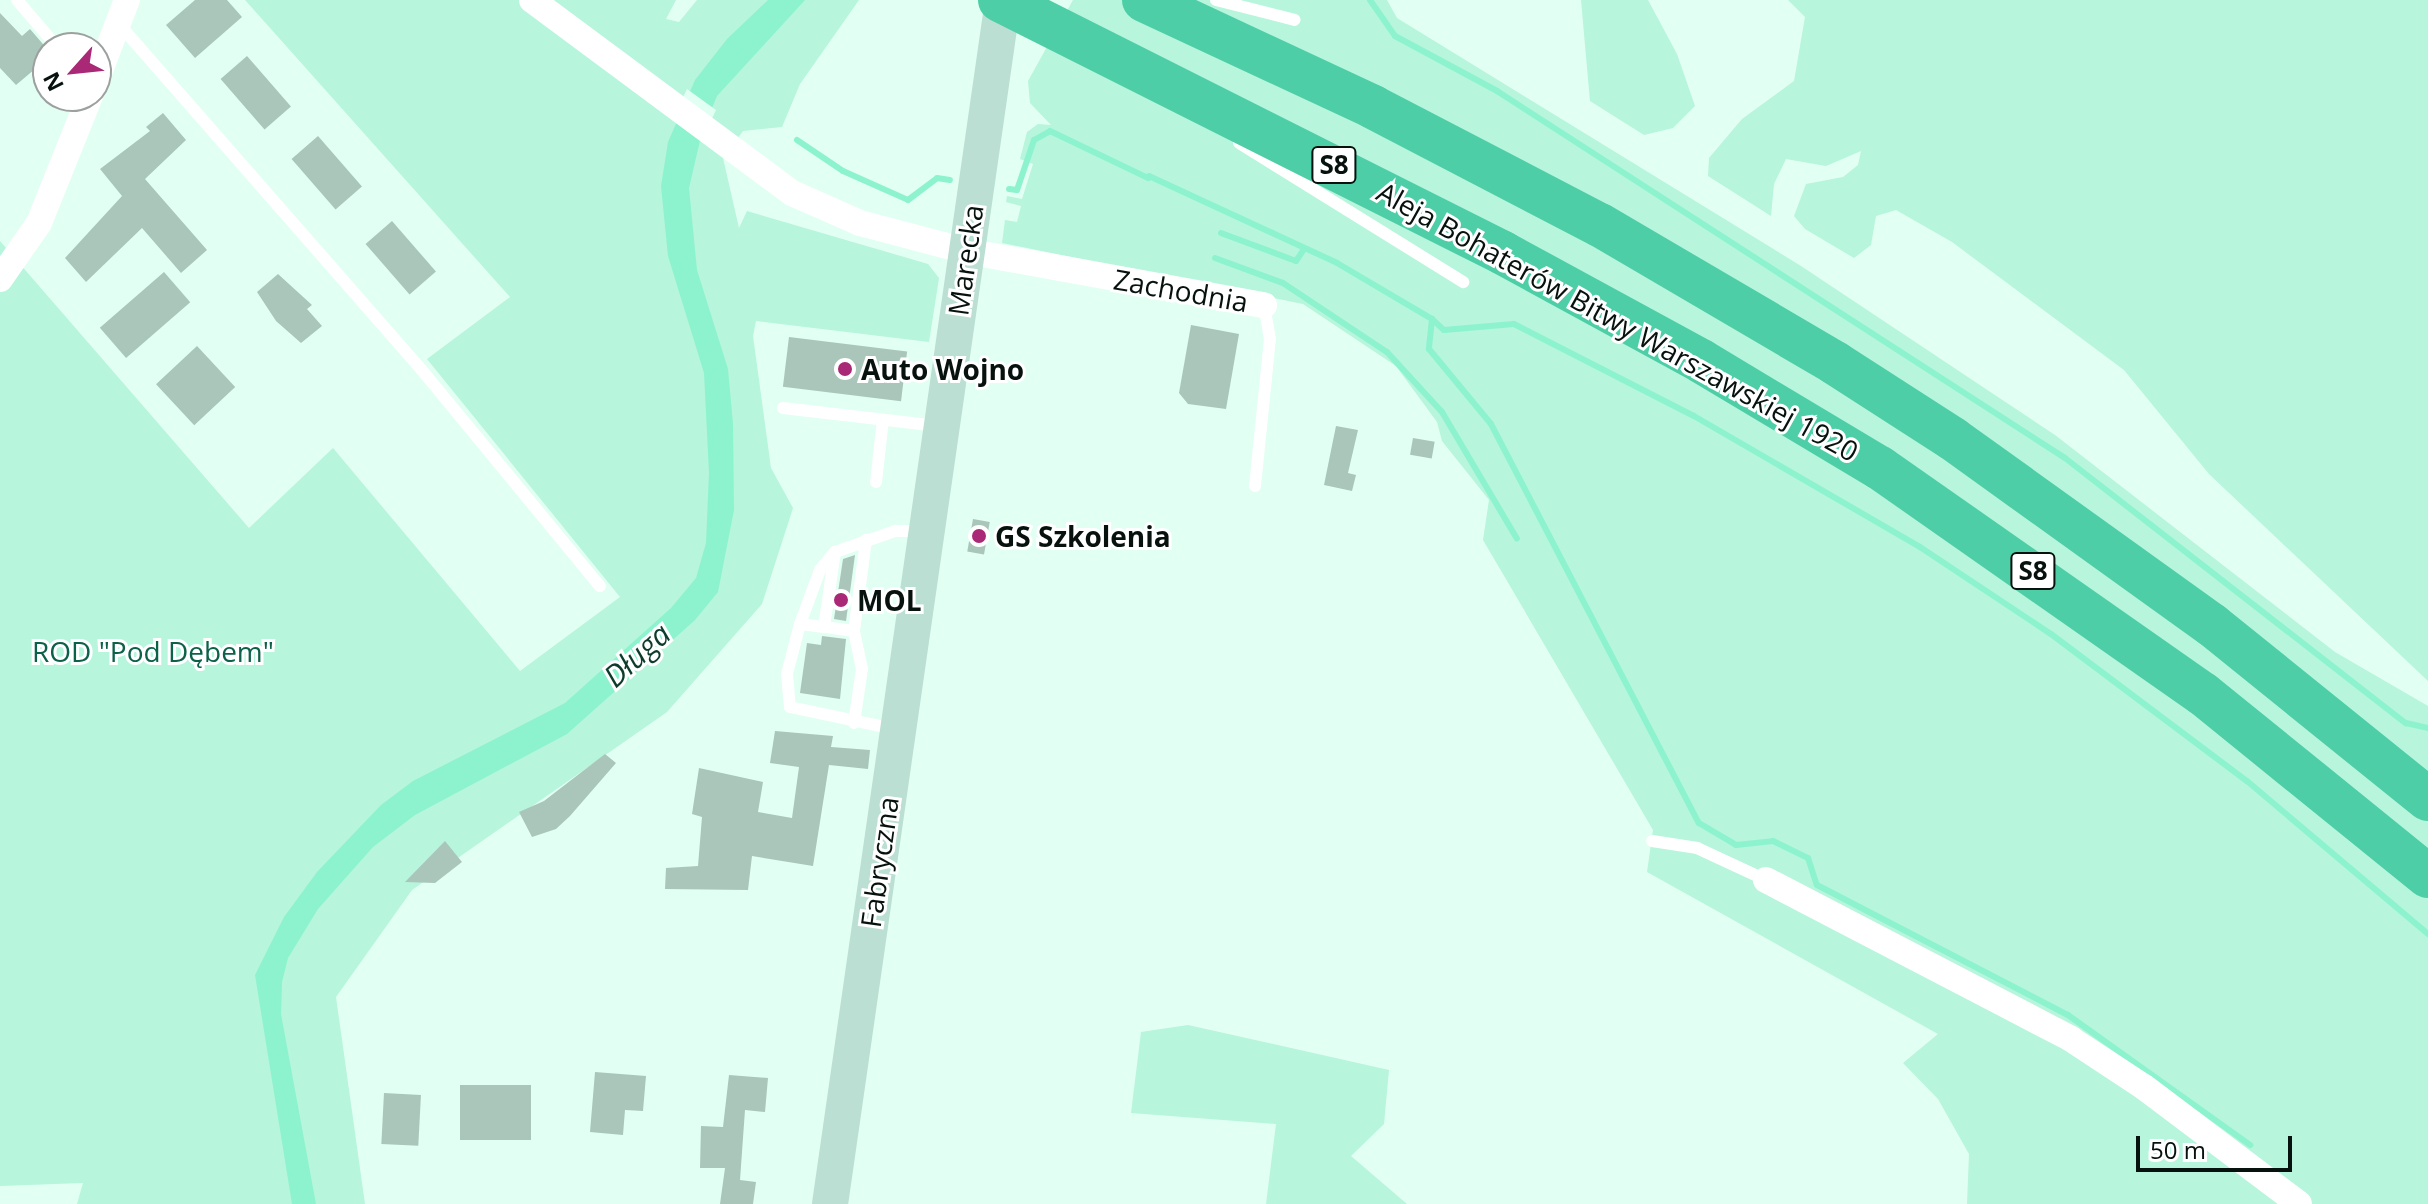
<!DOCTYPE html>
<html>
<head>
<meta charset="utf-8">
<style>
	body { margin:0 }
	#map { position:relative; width:2428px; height:1204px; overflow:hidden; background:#e1fff2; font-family:"Open Sans",sans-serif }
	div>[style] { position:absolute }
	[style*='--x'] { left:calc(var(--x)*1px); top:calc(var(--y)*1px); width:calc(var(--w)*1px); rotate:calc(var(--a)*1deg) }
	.green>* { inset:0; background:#b7f5dd }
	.water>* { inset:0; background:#8cf3ce }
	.pier>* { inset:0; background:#e1fff2 }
	.stream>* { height:6px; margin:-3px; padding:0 3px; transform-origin:3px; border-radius:3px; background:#8cf3ce }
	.building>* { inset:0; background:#aac6bb; transform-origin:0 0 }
	.lane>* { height:12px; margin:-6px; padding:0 6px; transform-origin:6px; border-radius:6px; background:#fff }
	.street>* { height:26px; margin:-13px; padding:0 13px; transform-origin:13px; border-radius:13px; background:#fff }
	.secondary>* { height:36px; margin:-18px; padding:0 18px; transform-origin:18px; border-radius:18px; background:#bbdfd3 }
	.highway>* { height:44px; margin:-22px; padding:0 22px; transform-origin:22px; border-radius:22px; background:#4ecea6 }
	.dots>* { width:22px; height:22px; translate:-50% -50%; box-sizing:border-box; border:4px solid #fff; border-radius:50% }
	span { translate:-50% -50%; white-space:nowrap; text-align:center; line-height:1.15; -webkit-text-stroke:6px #fff; paint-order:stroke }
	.shield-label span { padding:2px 6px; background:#fff; border:2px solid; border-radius:6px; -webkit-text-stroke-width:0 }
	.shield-label { font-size:26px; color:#07110d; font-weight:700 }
	.street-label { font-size:28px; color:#07110d }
	.poi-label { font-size:28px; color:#07110d; font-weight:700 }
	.left { translate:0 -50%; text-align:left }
	.park-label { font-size:28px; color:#0b6149 }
	.water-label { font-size:30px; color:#0d3c2e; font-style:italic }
	.north { position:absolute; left:32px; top:32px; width:80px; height:80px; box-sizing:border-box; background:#fff; border:2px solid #9ca09e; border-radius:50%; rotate:243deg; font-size:22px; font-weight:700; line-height:32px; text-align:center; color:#07110d }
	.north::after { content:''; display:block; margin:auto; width:28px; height:36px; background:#aa2977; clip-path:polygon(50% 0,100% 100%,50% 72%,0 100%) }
	.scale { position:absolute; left:2136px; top:1136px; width:156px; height:36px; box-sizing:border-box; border:4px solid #07110d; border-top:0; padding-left:10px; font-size:24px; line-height:28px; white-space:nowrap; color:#07110d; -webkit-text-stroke:6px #fff; paint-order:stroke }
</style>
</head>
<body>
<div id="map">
	<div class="green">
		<i style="clip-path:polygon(245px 0,676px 0,666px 19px,679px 22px,697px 0,859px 0,800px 84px,782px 127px,743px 131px,723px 158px,739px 228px,747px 211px,928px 264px,939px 278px,929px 342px,756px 321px,753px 336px,771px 468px,793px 508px,762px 604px,667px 712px,412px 890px,336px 997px,365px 1204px,77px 1204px,83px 1183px,0 1186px,0 241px,249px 528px,333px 448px,520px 671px,620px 597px,427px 359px,510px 297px)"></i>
		<i style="clip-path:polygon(1073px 0,1387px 0,1397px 18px,1801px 266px,2055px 435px,2335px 652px,2428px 706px,2428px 1204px,1967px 1204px,1969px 1154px,1938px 1099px,1903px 1063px,1938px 1034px,1647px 872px,1653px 830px,1483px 540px,1489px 500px,1442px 441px,1437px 422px,1396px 366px,1303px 304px,1002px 243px,1005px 220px,1017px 222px,1021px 206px,1006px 202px,1007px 196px,1022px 199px,1033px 164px,1020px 159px,1027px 132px,1038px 124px,1051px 125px,1030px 103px,1028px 81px)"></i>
		<i style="clip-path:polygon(1581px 0,1648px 0,1677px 54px,1695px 106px,1673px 128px,1644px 135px,1590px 101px)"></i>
		<i style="clip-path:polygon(1788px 0,2428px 0,2428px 681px,2209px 474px,2124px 370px,1952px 242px,1896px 210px,1876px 216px,1871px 245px,1854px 258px,1805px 229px,1794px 216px,1806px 184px,1843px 177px,1858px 165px,1861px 151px,1826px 166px,1786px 159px,1774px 184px,1771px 216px,1708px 176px,1709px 158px,1742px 119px,1794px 81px,1805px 17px)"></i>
		<i style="clip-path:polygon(1188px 1025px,1389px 1070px,1384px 1124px,1351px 1156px,1407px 1204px,1266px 1204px,1276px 1124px,1131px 1113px,1141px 1032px)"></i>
	</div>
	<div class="water">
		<i style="clip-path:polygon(768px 0,805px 0,717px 96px,702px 132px,689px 188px,697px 270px,728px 369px,733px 424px,734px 510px,718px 592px,695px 620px,567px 734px,415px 815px,373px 847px,318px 909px,288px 958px,282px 982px,281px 1014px,316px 1204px,292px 1204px,255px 975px,284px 917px,317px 872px,381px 805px,413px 781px,565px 703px,671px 608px,696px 578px,706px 543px,709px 473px,704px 373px,668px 256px,661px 186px,668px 142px,695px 80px,727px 39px)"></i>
	</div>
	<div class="pier">
		<i style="clip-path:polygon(687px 89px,716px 110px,705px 133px,672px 120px)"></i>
	</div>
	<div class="stream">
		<i style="--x:1370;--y:0;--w:44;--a:55.2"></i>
		<i style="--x:1395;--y:36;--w:116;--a:28.3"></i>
		<i style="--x:1497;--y:91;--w:676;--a:32.87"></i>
		<i style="--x:2065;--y:458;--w:432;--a:37.9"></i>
		<i style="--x:2406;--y:723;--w:23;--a:13"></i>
		<i style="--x:797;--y:140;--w:55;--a:34"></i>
		<i style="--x:843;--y:171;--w:71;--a:24"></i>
		<i style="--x:908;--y:200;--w:36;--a:-37"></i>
		<i style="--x:937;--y:178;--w:13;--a:9"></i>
		<i style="--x:1149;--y:176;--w:207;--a:24.8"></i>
		<i style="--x:1337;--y:263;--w:110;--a:30.5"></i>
		<i style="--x:1432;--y:319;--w:30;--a:96"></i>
		<i style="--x:1429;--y:349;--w:97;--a:50.4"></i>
		<i style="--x:1491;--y:424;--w:450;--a:62.5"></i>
		<i style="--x:1699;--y:823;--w:43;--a:30.7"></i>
		<i style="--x:1736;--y:845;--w:37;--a:-6"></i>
		<i style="--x:1773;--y:841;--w:39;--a:26"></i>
		<i style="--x:1808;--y:858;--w:28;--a:72"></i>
		<i style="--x:1817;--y:885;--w:283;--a:27.4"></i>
		<i style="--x:2068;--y:1015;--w:224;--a:35.5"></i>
		<i style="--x:1009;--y:189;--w:8;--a:7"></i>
		<i style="--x:1017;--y:190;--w:53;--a:-71.2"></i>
		<i style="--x:1034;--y:140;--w:18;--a:-29"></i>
		<i style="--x:1050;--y:131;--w:109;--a:25.6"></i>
		<i style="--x:1221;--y:233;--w:80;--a:20.5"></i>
		<i style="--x:1296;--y:261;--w:14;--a:-56"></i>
		<i style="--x:1215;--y:258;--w:72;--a:20.2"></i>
		<i style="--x:1283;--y:283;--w:125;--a:33.6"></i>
		<i style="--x:1387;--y:352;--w:81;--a:47.5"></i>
		<i style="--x:1442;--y:412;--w:147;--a:59.4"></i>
		<i style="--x:1432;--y:319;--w:16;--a:43"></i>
		<i style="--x:1444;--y:330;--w:70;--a:-4.9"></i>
		<i style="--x:1514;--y:324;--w:202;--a:27.1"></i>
		<i style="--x:1694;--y:416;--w:261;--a:30.1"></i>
		<i style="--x:1920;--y:547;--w:157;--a:33.6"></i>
		<i style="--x:2051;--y:634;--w:245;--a:36.9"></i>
		<i style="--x:2247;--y:781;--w:237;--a:40.2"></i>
	</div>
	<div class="building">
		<i style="clip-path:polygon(195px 0,227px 0,242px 17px,195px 58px,166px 25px)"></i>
		<i style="clip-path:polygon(0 13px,22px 36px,30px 29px,48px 50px,48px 58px,16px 85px,0 68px)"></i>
		<i style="left:247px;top:56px;width:67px;height:35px;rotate:49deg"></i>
		<i style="clip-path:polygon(163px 113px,186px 140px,145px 179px,207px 250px,181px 273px,142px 228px,86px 282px,65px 258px,122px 196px,100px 169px,150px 131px,146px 127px)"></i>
		<i style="left:318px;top:136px;width:67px;height:35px;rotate:49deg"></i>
		<i style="left:392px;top:221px;width:67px;height:35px;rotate:49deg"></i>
		<i style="left:164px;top:272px;width:40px;height:85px;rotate:49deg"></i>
		<i style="clip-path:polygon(278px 274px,312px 305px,307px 309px,322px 326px,301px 343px,276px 321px,257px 292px)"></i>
		<i style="clip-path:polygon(1191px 325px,1239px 334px,1226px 409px,1188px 404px,1179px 393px)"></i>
		<i style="left:789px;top:337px;width:119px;height:50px;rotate:7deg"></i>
		<i style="left:197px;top:346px;width:56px;height:56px;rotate:47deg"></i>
		<i style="clip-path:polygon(1336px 426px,1358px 430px,1348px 473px,1356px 475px,1352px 491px,1324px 485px)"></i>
		<i style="left:1413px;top:438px;width:22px;height:17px;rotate:10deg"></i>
		<i style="left:973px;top:519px;width:17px;height:33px;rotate:10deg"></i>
		<i style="clip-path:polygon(855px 555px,846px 621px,834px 619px,843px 559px)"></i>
		<i style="clip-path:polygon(822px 636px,846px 639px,840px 699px,800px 693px,807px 643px,821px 645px)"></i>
		<i style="clip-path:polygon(775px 731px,833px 736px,831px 747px,870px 750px,868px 769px,829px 765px,813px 866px,752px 856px,748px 890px,665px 889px,666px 868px,698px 866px,702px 817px,692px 814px,699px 768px,763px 782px,758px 812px,792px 818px,799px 767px,770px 763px)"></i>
		<i style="clip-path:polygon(605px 754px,616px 763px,570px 816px,556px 829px,532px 837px,519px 812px,544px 801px)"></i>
		<i style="clip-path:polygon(445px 841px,462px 862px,435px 883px,405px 882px)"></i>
		<i style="clip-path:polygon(595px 1072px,646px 1076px,643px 1111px,625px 1110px,623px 1135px,590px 1132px)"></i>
		<i style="clip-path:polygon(729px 1075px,768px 1078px,765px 1112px,745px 1110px,740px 1180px,756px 1182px,753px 1204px,720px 1204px,725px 1168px,700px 1168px,701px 1126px,723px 1127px)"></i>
		<i style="left:460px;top:1085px;width:71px;height:55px"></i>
		<i style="left:384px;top:1093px;width:37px;height:51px;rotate:3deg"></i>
	</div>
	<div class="lane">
		<i style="--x:17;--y:0;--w:63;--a:49.5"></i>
		<i style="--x:1216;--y:0;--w:81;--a:14.2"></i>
		<i style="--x:118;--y:23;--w:466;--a:48.8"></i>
		<i style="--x:425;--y:374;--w:275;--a:50.5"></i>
		<i style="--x:1239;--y:143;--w:264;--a:31.8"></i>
		<i style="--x:783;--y:408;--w:156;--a:6.6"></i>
		<i style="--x:876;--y:482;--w:62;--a:-83.6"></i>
		<i style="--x:1255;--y:486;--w:148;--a:-84.2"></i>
		<i style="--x:1270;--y:339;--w:35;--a:-100"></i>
		<i style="--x:800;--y:624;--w:58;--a:-69.7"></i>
		<i style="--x:820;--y:570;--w:21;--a:-51"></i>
		<i style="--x:824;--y:627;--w:24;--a:-173"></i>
		<i style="--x:800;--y:624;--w:52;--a:104.6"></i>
		<i style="--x:787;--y:674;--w:33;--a:85"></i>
		<i style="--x:790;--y:707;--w:106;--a:11.9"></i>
		<i style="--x:854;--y:631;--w:30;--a:-172"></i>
		<i style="--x:824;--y:627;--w:76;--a:-81.7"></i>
		<i style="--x:835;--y:552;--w:64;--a:-19.3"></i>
		<i style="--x:895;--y:531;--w:28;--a:0"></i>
		<i style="--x:854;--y:723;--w:55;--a:-81.6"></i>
		<i style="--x:862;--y:669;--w:39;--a:-102"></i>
		<i style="--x:854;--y:631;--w:92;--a:-82.5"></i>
		<i style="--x:1652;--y:841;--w:46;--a:8.8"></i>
		<i style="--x:1697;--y:848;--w:76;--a:24.9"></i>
	</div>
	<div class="street">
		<i style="--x:532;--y:0;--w:324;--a:36.6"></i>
		<i style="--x:792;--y:193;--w:74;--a:23.8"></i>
		<i style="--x:860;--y:223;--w:110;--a:14.8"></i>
		<i style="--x:966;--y:251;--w:303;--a:10.3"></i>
		<i style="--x:96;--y:81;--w:87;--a:-69.1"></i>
		<i style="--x:0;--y:279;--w:68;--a:-55.1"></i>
		<i style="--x:39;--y:223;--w:137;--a:-68.1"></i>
		<i style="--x:1766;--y:880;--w:344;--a:27.5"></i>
		<i style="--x:2071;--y:1039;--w:87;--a:33.3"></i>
		<i style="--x:2144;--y:1087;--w:194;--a:37"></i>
	</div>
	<div class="secondary">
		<i style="--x:830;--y:1204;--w:1216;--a:-81.82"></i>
	</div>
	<div class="highway">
		<i style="--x:1000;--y:0;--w:563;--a:26.7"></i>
		<i style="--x:1503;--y:253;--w:226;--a:28.6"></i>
		<i style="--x:1701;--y:361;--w:209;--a:30.9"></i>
		<i style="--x:1880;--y:468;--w:394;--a:35"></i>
		<i style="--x:2203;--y:694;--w:289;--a:39"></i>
		<i style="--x:1144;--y:0;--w:253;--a:25"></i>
		<i style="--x:1373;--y:107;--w:256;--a:27.5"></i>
		<i style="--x:1600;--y:225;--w:273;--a:30.4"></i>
		<i style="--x:1835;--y:363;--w:140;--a:32.8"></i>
		<i style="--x:1953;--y:439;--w:319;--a:35.7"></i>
		<i style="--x:2212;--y:625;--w:277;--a:38.9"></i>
	</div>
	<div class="dots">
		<i style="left:845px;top:369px;background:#aa2977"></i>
		<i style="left:979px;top:536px;background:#aa2977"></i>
		<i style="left:841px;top:600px;background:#aa2977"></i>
	</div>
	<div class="shield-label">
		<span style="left:1334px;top:165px">S8</span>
		<span style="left:2033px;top:571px">S8</span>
	</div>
	<div class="street-label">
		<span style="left:965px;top:260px;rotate:-82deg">Marecka</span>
		<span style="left:1181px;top:290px;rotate:10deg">Zachodnia</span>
		<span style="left:1618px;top:321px;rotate:29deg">Aleja Bohaterów Bitwy Warszawskiej 1920</span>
		<span style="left:879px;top:862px;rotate:-82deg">Fabryczna</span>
	</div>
	<div class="poi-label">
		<span class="left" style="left:861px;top:369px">Auto Wojno</span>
		<span class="left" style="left:995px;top:536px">GS Szkolenia</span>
		<span class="left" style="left:857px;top:600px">MOL</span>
	</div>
	<div class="park-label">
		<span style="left:153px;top:651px">ROD "Pod Dębem"</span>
	</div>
	<div class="water-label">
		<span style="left:637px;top:655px;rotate:-42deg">Długa</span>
	</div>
	<div class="north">N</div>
	<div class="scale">50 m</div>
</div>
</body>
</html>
